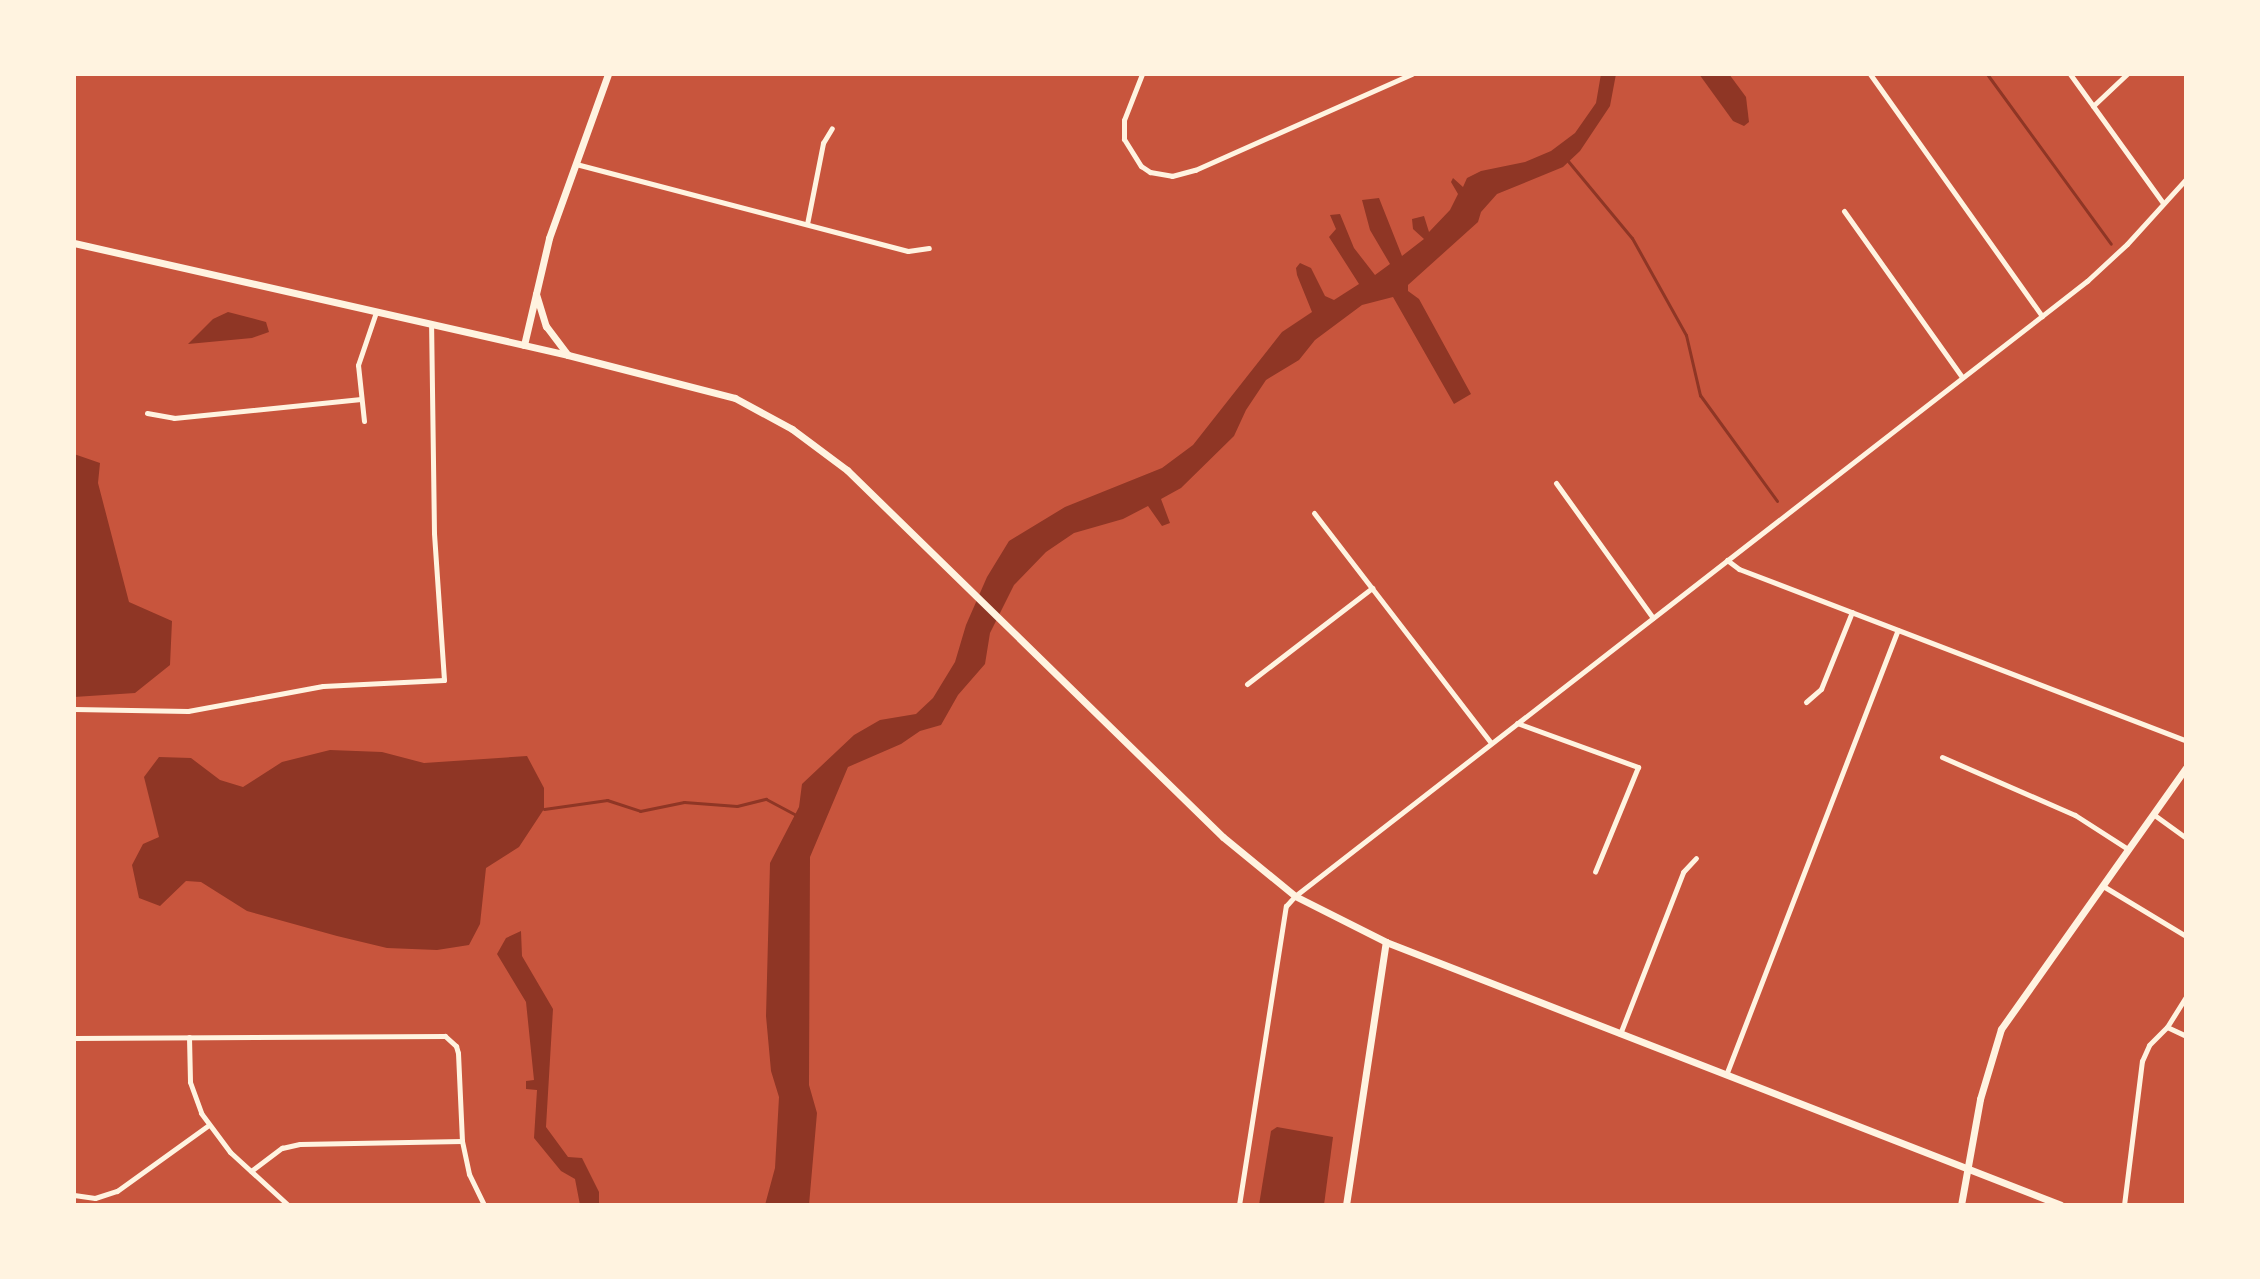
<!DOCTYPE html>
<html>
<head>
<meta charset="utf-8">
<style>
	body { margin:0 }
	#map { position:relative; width:2260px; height:1279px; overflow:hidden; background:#c8553d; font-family:"Titillium Web",sans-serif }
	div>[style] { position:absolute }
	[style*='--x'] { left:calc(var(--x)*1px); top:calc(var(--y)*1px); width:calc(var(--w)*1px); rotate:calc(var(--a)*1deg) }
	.water>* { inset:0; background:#8f3625 }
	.stream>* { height:3px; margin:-1.5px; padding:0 1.5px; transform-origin:1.5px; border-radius:1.5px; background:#8f3625 }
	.minor>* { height:5px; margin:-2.5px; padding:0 2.5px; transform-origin:2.5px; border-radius:2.5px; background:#fff3e0 }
	.tertiary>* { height:7px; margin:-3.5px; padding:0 3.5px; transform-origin:3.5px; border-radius:3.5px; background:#fff3e0 }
	.secondary>* { height:7px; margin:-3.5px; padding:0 3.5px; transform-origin:3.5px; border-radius:3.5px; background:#fff3e0 }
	span { translate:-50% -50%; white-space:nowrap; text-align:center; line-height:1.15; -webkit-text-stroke:8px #fff3e0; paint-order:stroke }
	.frame { position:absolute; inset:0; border:76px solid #fff3e0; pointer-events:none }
</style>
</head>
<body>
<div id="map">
	<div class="water">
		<i style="clip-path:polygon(1601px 74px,1616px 74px,1610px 106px,1580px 151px,1563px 167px,1497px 194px,1481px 212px,1478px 222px,1408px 285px,1408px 291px,1419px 299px,1471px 394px,1454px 404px,1393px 297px,1362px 305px,1315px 340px,1299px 360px,1266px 380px,1246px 410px,1234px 436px,1181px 488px,1161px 499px,1170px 523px,1162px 526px,1148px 506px,1123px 519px,1074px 533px,1046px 552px,1014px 585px,990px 633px,985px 664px,958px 695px,941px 725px,920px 731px,901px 744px,848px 767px,810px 857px,809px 1085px,817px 1113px,809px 1205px,765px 1205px,775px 1168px,779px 1097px,771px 1071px,766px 1016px,770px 863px,799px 807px,802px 784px,854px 735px,880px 720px,916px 714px,933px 698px,955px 662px,966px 625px,987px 577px,1009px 541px,1065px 507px,1162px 468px,1193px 445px,1282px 332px,1312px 312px,1297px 275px,1296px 268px,1300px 263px,1311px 268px,1325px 296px,1334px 300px,1359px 284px,1329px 237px,1336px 229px,1330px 215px,1340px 214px,1354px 248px,1375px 275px,1390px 264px,1370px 230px,1362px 200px,1379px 198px,1402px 256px,1424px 239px,1413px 229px,1412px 219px,1424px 216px,1429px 232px,1450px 210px,1458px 194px,1451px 182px,1453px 178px,1463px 187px,1467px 178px,1481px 171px,1525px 162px,1551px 151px,1575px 133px,1596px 103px)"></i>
		<i style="clip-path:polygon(1699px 74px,1729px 74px,1746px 97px,1749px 122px,1744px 126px,1733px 121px)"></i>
		<i style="clip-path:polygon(228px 312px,266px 322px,269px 332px,252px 338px,188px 344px,213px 319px)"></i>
		<i style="clip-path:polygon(74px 454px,100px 463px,98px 483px,129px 602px,172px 621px,170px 665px,135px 693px,74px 697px)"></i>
		<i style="clip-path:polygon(330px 750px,382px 752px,424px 763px,527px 756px,544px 788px,544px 809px,519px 847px,486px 868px,480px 924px,469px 945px,437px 950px,387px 948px,337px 936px,247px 911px,201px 882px,186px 881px,160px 906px,139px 898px,132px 865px,143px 844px,159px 837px,144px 777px,159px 757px,191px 758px,220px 780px,243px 787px,282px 762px)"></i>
		<i style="clip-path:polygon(521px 931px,522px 956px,553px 1009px,546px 1127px,568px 1157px,582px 1158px,599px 1192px,599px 1205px,580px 1205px,575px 1179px,561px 1171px,534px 1138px,537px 1090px,526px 1089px,526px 1081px,534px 1080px,526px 1002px,497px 954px,506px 938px)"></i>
		<i style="clip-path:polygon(1277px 1127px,1333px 1137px,1324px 1205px,1259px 1205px,1271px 1131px)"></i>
	</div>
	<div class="stream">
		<i style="--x:1987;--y:74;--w:210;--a:53.9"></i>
		<i style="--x:1568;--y:161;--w:100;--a:50.3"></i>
		<i style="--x:1632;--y:238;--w:111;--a:60.9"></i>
		<i style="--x:1686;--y:335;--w:62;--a:76.9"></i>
		<i style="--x:1700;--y:395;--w:131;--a:54"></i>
		<i style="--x:544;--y:809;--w:64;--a:-8.1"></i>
		<i style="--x:607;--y:800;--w:35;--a:18"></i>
		<i style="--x:640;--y:811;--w:45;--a:-11.6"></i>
		<i style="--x:684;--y:802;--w:53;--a:4.3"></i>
		<i style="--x:737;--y:806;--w:30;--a:-14"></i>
		<i style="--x:766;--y:799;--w:34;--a:28"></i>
	</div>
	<div class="minor">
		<i style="--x:1142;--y:74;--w:49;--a:111.4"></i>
		<i style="--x:1124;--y:120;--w:19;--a:90"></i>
		<i style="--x:1124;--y:139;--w:32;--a:58"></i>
		<i style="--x:1141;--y:166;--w:11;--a:34"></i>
		<i style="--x:1150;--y:172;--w:22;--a:10"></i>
		<i style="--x:1172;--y:176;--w:24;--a:-15"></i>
		<i style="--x:1195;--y:170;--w:237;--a:-23.9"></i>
		<i style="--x:1870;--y:74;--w:297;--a:54.6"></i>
		<i style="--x:2070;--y:74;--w:159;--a:54.2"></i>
		<i style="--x:2093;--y:106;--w:47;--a:-43.3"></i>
		<i style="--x:576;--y:164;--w:343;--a:14.7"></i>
		<i style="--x:908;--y:251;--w:21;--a:-8"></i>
		<i style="--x:1844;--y:211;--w:204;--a:54.6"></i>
		<i style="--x:807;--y:224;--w:83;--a:-78.8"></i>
		<i style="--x:823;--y:143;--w:17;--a:-59"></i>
		<i style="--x:147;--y:413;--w:27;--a:10"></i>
		<i style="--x:174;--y:418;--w:188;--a:-5.8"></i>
		<i style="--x:364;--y:421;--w:56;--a:-96.1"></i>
		<i style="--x:358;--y:365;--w:56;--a:-71.2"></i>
		<i style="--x:1556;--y:483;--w:166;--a:54.3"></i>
		<i style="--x:1314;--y:513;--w:290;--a:52.4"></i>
		<i style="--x:1727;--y:560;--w:15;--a:37"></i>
		<i style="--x:1739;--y:569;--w:479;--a:21"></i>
		<i style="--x:1247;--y:684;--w:158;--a:-37.5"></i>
		<i style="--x:1806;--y:702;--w:20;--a:-41"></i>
		<i style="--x:1821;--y:689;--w:83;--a:-68.1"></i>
		<i style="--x:74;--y:709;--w:114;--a:1"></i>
		<i style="--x:188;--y:711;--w:137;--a:-10.5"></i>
		<i style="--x:323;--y:686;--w:121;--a:-2.8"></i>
		<i style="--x:444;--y:680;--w:147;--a:-93.9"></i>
		<i style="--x:434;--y:533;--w:209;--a:-90.8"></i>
		<i style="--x:1517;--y:723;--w:129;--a:20"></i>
		<i style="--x:1638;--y:767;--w:113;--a:112.3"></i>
		<i style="--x:1942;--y:757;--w:145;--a:23.6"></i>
		<i style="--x:2075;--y:815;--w:63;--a:32.7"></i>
		<i style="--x:2153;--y:814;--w:41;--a:36"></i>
		<i style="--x:2103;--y:886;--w:97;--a:31.1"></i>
		<i style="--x:2167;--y:1027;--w:21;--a:25"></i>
		<i style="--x:1620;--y:1034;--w:174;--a:-68.7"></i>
		<i style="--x:1683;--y:872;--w:19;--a:-47"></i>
		<i style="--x:189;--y:1037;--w:45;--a:88.7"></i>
		<i style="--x:190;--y:1082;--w:33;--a:70"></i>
		<i style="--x:201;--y:1113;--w:49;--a:53.4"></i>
		<i style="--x:230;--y:1152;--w:79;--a:42.4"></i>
		<i style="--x:74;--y:1038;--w:371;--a:-0.3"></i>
		<i style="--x:445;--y:1036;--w:15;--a:42"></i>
		<i style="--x:456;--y:1046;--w:7;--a:74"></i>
		<i style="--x:458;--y:1053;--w:88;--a:87.4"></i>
		<i style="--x:462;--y:1141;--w:34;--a:78"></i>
		<i style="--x:469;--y:1174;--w:34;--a:64"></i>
		<i style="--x:1726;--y:1075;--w:477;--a:-68.9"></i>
		<i style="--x:251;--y:1171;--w:39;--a:-37"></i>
		<i style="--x:282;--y:1148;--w:18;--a:-13"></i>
		<i style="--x:300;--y:1144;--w:162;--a:-1.1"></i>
		<i style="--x:74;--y:1195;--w:21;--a:8"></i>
		<i style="--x:95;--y:1198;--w:23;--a:-18"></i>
		<i style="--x:117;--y:1191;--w:113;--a:-35.7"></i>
		<i style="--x:1239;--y:1205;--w:303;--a:-81.1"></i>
		<i style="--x:1286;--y:906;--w:13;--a:-48"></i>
		<i style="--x:1295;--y:896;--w:1003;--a:-37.83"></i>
		<i style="--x:2087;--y:281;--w:54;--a:-42.8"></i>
		<i style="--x:2127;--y:244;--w:88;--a:-47.8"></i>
		<i style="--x:2124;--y:1205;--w:145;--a:-82.9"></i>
		<i style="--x:2142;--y:1061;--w:17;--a:-66"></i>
		<i style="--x:2149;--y:1045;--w:25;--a:-45"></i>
		<i style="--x:2167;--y:1027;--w:36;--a:-58"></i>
	</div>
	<div class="tertiary">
		<i style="--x:536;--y:294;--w:34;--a:73"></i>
		<i style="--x:546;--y:326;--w:36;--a:53"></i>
		<i style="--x:524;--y:345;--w:110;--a:-76.8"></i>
		<i style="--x:549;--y:238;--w:174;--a:-70.2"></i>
		<i style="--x:1346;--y:1205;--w:266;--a:-81.4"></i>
		<i style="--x:1961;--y:1205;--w:108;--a:-79.8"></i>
		<i style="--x:1980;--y:1099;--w:73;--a:-73.3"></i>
		<i style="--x:2001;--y:1029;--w:320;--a:-54.7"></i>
	</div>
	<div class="secondary">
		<i style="--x:74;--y:243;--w:507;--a:12.77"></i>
		<i style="--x:568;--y:355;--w:172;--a:14.4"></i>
		<i style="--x:735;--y:398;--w:65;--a:28.5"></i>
		<i style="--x:792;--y:429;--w:69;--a:36.7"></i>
		<i style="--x:847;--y:470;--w:525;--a:44.31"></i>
		<i style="--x:1223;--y:837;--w:93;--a:39.3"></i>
		<i style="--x:1295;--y:896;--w:102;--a:26.8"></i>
		<i style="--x:1386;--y:942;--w:724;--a:21.29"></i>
	</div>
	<div class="frame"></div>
</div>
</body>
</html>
